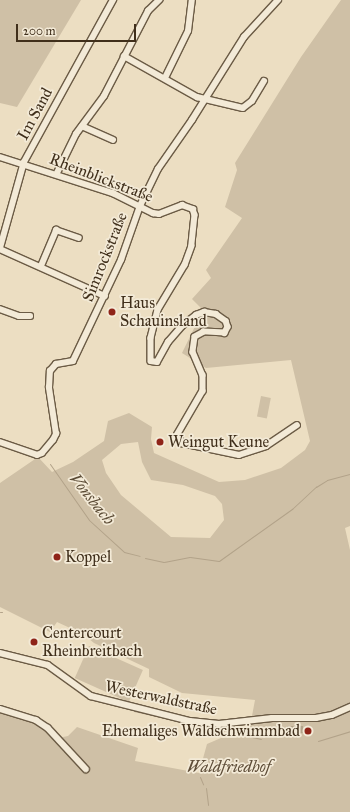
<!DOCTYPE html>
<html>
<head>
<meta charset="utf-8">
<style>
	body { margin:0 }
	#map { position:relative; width:350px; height:812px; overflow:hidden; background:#ecdec2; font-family:"IM FELL Great Primer",serif }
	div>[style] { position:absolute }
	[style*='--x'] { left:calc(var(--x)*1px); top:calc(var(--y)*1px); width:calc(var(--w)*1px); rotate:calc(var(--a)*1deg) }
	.green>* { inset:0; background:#cfc0a6; transform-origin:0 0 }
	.water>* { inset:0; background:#b2a289; transform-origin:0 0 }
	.stream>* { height:1px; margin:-0.5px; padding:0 0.5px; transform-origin:0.5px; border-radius:0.5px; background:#b2a289 }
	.roads { filter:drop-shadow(1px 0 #6b5b45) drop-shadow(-1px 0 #6b5b45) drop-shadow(0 1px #6b5b45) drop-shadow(0 -1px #6b5b45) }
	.minor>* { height:5.5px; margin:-2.75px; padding:0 2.75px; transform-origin:2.75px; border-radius:2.75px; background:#f3ead7 }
	.dots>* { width:11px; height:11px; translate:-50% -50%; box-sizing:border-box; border:2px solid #f3ead7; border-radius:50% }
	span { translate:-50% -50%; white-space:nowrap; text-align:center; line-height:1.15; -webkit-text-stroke:3.5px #f3ead7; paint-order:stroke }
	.street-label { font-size:16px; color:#402f1b }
	.poi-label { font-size:16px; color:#402f1b }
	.left { translate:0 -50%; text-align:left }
	.right { translate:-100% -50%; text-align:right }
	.park-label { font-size:16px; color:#5d4c37; font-style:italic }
	.water-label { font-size:17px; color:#5c4c36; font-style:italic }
	.scale { position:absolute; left:16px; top:24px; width:120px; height:18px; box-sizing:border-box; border:2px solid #402f1b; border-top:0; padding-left:5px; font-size:12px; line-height:14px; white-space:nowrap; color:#402f1b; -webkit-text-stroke:3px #f3ead7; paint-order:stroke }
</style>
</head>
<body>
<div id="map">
	<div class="green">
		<i style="clip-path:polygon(0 0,81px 0,17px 107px,0 103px)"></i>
		<i style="clip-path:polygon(evenodd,341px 0,350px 0,350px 526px,345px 528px,350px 550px,350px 812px,0 812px,0 711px,36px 723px,58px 738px,68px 736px,77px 727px,138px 748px,135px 761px,199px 773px,207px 744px,221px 738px,248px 737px,255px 700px,182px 693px,149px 677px,149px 669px,94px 643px,83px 634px,57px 622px,50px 632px,0 607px,0 483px,38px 457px,52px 472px,73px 462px,104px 441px,108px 421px,129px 413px,152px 427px,151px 439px,154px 453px,219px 482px,245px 480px,281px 468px,305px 450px,310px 441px,291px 360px,206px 368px,182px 353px,203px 310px,192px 299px,211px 278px,206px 270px,242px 218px,225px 207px,237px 170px,235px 163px,301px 57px,341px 0,138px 442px,142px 462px,151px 480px,183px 485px,215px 496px,222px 504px,224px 520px,210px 538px,171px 537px,121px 495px,106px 473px,102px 460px,121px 444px,138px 442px)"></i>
		<i style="left:261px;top:396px;width:10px;height:21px;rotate:11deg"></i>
		<i style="left:89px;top:646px;width:59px;height:35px;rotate:24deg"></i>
	</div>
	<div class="water">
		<i style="left:303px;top:726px;width:7px;height:16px;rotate:90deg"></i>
	</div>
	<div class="stream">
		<i style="--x:50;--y:464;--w:68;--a:55.1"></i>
		<i style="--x:89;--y:520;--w:47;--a:42.4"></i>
		<i style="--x:124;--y:552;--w:16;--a:14"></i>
		<i style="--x:145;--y:558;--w:19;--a:12"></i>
		<i style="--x:164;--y:562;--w:26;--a:-11"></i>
		<i style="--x:190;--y:557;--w:29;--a:8"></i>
		<i style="--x:219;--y:561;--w:90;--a:-35.5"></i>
		<i style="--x:292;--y:509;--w:33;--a:-43"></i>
		<i style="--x:316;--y:487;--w:13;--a:-32"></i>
		<i style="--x:327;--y:480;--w:24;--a:-15"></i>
		<i style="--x:0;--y:612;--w:2;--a:0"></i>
		<i style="--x:134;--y:711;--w:78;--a:12.6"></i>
		<i style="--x:216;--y:729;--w:46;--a:12.5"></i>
		<i style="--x:318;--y:741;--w:34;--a:-17"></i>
		<i style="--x:200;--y:777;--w:8;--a:67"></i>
		<i style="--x:206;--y:788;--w:17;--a:83"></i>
	</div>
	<div class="roads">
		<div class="minor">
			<i style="--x:124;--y:56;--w:84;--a:29.3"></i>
			<i style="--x:197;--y:97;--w:47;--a:13.4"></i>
			<i style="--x:243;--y:108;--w:11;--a:-38"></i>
			<i style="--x:252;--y:101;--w:23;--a:-59"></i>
			<i style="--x:165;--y:78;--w:52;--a:-63.9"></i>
			<i style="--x:188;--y:31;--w:31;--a:-83"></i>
			<i style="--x:82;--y:126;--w:34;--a:24"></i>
			<i style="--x:0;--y:157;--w:119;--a:17.7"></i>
			<i style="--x:113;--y:193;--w:45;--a:26.6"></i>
			<i style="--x:153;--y:213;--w:6;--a:9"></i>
			<i style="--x:159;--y:214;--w:25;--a:-21"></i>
			<i style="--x:182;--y:205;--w:12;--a:20"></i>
			<i style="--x:193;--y:209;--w:6;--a:72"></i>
			<i style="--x:195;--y:215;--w:31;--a:96"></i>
			<i style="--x:192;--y:246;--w:20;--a:110"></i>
			<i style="--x:185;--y:265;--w:52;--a:121"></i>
			<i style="--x:158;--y:310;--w:29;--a:104"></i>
			<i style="--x:151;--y:338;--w:23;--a:90"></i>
			<i style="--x:151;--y:361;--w:6;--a:9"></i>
			<i style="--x:157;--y:362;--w:23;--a:-61"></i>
			<i style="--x:168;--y:342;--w:21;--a:-49"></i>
			<i style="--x:182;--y:326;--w:18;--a:-38"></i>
			<i style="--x:196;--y:315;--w:9;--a:-21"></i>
			<i style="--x:204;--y:312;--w:12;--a:9"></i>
			<i style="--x:216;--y:314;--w:12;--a:35"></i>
			<i style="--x:226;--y:321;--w:6;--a:72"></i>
			<i style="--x:228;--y:327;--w:7;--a:117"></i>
			<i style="--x:225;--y:333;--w:21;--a:-177"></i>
			<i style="--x:204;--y:332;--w:10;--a:151"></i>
			<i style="--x:195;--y:337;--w:15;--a:98"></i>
			<i style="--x:193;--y:352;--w:25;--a:67"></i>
			<i style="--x:203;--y:375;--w:16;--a:90"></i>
			<i style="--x:203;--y:391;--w:50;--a:120.2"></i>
			<i style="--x:178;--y:434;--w:10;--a:66"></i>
			<i style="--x:182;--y:443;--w:58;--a:11.9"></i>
			<i style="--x:239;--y:455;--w:28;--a:-18"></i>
			<i style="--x:266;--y:446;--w:37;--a:-34"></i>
			<i style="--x:57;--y:173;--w:43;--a:-64"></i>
			<i style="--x:76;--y:134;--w:47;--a:-53.6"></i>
			<i style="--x:104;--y:96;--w:96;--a:-62.6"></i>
			<i style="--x:148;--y:11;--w:16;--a:-45"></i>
			<i style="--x:0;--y:248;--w:89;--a:-74.4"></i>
			<i style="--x:24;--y:162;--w:185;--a:-61.2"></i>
			<i style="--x:0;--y:249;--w:115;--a:24.1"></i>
			<i style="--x:41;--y:266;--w:39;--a:-67"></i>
			<i style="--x:56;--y:230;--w:24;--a:19"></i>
			<i style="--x:0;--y:309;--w:20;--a:20"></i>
			<i style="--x:19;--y:316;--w:11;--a:0"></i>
			<i style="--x:0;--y:442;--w:39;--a:19"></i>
			<i style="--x:37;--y:455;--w:5;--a:-22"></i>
			<i style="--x:42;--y:453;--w:17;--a:-50"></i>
			<i style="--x:53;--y:440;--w:7;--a:-63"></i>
			<i style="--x:56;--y:434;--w:47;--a:-98.7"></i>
			<i style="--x:49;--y:388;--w:17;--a:-87"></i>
			<i style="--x:50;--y:371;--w:9;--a:-49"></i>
			<i style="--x:56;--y:364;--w:17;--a:-10"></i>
			<i style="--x:73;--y:361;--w:112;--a:-64.6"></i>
			<i style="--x:121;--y:260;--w:57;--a:-70.6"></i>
			<i style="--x:140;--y:206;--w:41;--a:-64.1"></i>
			<i style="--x:158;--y:169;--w:60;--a:-55.2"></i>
			<i style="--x:192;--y:120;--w:98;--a:-57.9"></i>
			<i style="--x:244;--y:37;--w:50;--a:-47.4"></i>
			<i style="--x:0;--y:653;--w:49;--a:14"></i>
			<i style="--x:48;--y:665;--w:53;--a:35.8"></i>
			<i style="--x:91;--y:696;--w:102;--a:14.2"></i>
			<i style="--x:190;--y:721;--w:29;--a:6"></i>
			<i style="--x:219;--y:724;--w:53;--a:-6.5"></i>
			<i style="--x:272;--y:718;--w:44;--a:0"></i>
			<i style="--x:316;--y:718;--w:16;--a:-11"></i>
			<i style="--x:332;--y:715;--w:20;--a:-24"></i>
			<i style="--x:0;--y:709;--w:38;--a:17"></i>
			<i style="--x:36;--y:720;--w:14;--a:34"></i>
			<i style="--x:48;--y:728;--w:56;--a:47.2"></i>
		</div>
	</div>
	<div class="dots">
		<i style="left:112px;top:312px;background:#8f2418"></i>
		<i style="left:160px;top:442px;background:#8f2418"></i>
		<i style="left:57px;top:557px;background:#8f2418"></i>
		<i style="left:34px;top:642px;background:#8f2418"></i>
		<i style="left:308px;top:731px;background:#8f2418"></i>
	</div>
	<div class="street-label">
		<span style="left:35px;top:114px;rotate:-62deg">Im Sand</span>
		<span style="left:101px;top:178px;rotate:21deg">Rheinblickstraße</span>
		<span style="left:105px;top:257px;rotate:-68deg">Simrockstraße</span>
		<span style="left:161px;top:698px;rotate:12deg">Westerwaldstraße</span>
	</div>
	<div class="poi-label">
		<span class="left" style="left:120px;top:312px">Haus<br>Schauinsland</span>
		<span class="left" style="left:168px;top:442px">Weingut Keune</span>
		<span class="left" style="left:65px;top:557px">Koppel</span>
		<span class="left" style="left:42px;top:642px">Centercourt<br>Rheinbreitbach</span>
		<span class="right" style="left:300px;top:731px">Ehemaliges Waldschwimmbad</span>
	</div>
	<div class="park-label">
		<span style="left:229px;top:767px">Waldfriedhof</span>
	</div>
	<div class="water-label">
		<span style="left:92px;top:499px;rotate:51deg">Vonsbach</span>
	</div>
	<div class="scale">200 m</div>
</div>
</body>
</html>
